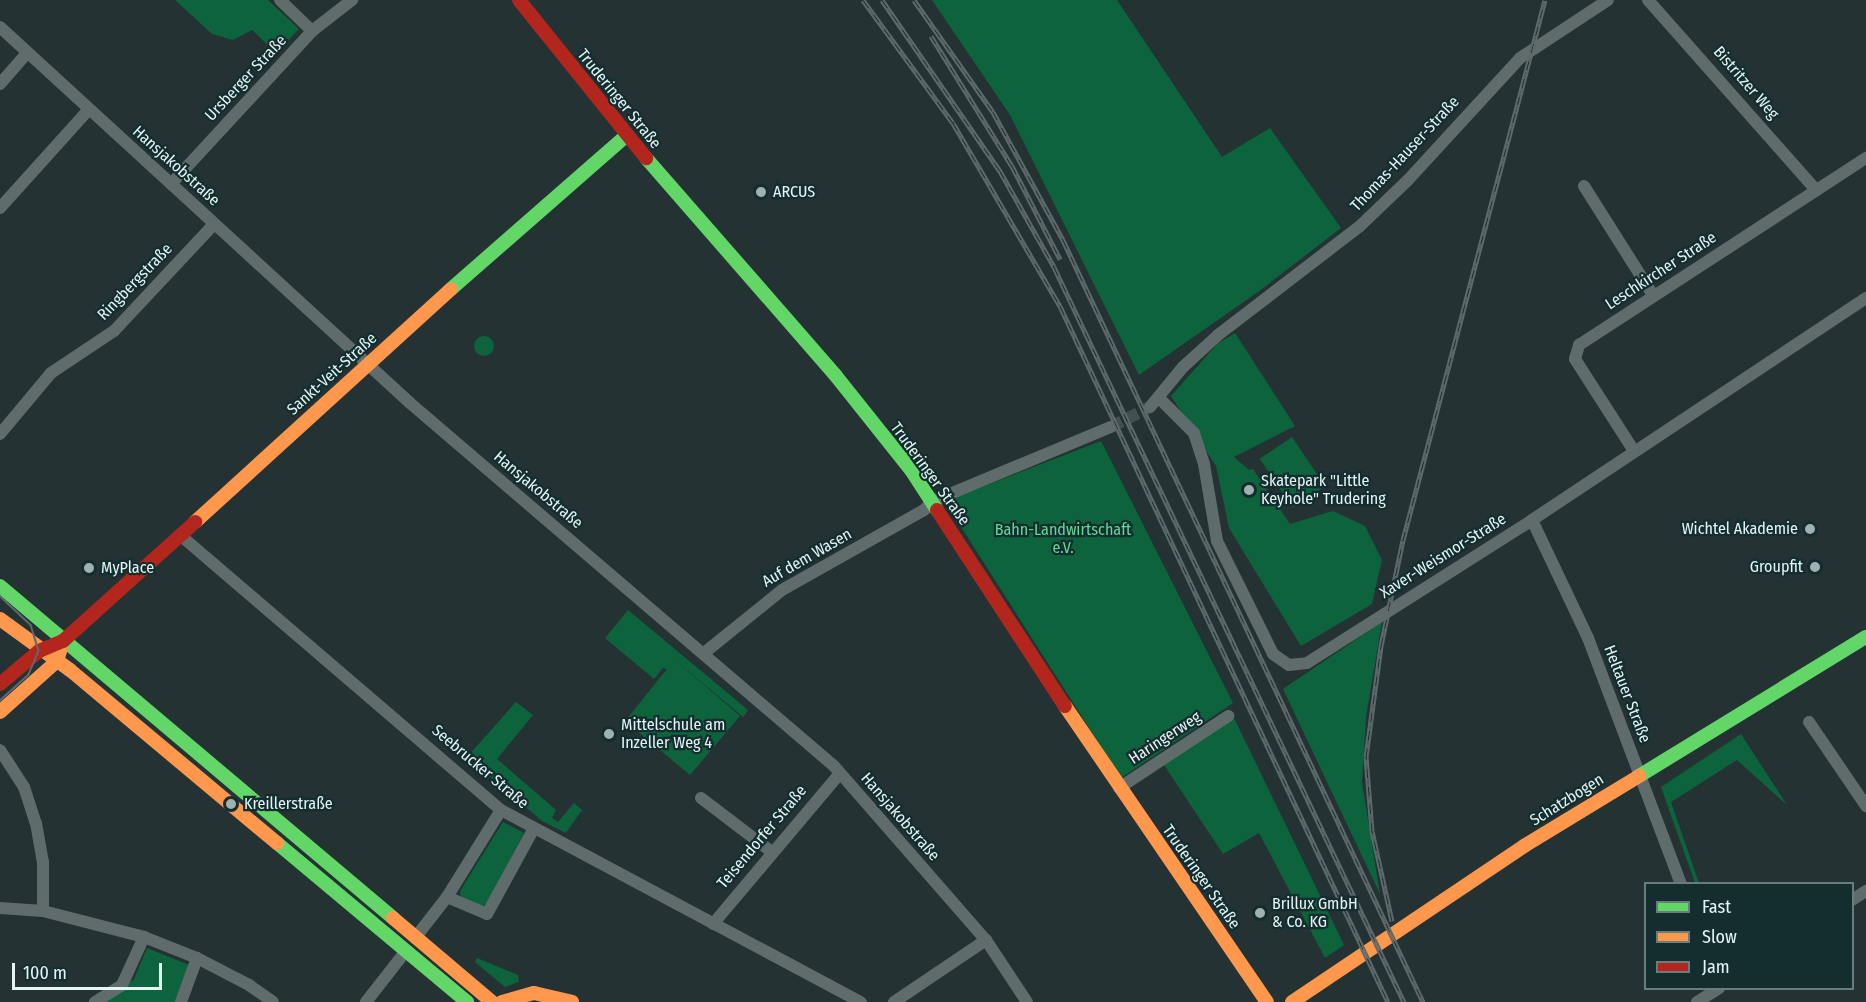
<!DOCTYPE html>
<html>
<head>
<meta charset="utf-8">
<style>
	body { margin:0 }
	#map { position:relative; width:1866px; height:1002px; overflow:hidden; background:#243234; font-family:"Fira Sans Condensed",sans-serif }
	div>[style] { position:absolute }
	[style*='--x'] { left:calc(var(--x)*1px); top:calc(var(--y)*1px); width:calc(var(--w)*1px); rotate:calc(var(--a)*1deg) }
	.green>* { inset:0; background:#0d633c; transform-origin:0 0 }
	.round { border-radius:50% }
	.street-tunnel>* { height:12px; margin-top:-6px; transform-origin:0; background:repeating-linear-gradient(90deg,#414f51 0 12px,transparent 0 18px) }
	.street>* { height:12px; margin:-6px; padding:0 6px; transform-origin:6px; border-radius:6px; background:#606b6b }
	.fast>* { height:14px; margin:-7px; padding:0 7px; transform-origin:7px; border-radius:7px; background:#63d668 }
	.slow>* { height:14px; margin:-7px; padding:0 7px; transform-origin:7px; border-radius:7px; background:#ff974d }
	.jam>* { height:14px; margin:-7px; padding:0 7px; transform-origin:7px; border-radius:7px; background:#b3261e }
	.tram>* { height:1.5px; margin:-0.75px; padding:0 0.75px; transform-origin:0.75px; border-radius:0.75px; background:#5f696b }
	.rail>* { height:5px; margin-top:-2.5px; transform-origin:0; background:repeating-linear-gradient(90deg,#142e2f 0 9px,#5f696b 0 18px); box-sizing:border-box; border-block:2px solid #5f696b }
	.dots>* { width:16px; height:16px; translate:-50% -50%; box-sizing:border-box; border:3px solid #142e2f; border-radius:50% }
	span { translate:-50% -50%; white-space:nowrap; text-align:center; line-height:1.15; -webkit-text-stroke:4.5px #142e2f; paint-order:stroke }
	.street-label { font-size:16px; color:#e5f5f5 }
	.poi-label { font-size:16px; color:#e5f5f5 }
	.left { translate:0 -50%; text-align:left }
	.right { translate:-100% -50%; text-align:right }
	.park-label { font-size:16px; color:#60da94 }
	.legend { position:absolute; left:1644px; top:882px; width:210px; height:108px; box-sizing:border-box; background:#142e2f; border:2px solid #687e7e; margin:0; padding:8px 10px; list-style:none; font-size:18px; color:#e5f5f5 }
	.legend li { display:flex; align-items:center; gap:12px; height:30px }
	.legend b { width:30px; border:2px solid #687e7e }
	.scale { position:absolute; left:12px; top:963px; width:150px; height:27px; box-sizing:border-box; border:3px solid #e5f5f5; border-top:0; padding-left:8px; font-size:18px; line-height:21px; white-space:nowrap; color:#e5f5f5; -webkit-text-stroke:4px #142e2f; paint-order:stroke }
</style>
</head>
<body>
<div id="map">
	<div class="green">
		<i style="clip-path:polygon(175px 0,268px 0,299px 29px,276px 53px,252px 30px,233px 40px,212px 34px)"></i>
		<i style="clip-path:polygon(932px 0,1117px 0,1222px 157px,1270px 128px,1341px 228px,1258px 292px,1139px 375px,1010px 115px)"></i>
		<i style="clip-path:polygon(1235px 333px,1295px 426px,1234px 457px,1249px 470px,1253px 469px,1290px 524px,1333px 511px,1365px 526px,1382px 560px,1372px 604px,1301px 646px,1229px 528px,1216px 466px,1171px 396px,1217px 344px)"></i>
		<i class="round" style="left:474px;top:336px;width:20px;height:20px"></i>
		<i style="left:1292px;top:437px;width:59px;height:39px;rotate:56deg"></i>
		<i style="clip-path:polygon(1101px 441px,1233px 703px,1121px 778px,949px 508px,956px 497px)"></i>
		<i style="clip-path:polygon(628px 610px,748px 710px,743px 717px,674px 659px,740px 716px,690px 775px,625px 721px,667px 669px,663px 668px,654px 679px,605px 638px)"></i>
		<i style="clip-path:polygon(1382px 622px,1366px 717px,1362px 783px,1380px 894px,1283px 689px)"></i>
		<i style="clip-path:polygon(516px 702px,533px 715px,497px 759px,556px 810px,552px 818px,558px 822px,574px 803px,582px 810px,566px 833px,542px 821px,467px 757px)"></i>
		<i style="clip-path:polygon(1234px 718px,1344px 945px,1325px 958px,1259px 833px,1223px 854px,1164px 765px)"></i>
		<i style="clip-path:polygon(1741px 734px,1787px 805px,1737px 760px,1671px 802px,1699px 883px,1695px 883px,1661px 787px)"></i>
		<i style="clip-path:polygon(503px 822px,524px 833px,488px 903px,480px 908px,461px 900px,460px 891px)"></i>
		<i style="clip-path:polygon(147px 948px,189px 965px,176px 1002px,104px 1002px,134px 979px)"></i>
		<i style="clip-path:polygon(477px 958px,518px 975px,519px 982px,505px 987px,475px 962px)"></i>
	</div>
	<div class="street-tunnel">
		<i style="--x:1111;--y:427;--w:44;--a:-27.1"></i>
	</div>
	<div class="street">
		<i style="--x:280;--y:0;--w:45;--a:44.1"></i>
		<i style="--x:1648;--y:0;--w:254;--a:48.5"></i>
		<i style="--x:0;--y:27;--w:556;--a:42.52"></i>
		<i style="--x:410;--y:403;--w:558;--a:40.57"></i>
		<i style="--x:834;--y:766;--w:231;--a:48.9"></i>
		<i style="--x:986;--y:940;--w:74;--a:56.5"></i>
		<i style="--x:0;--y:84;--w:41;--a:-48.9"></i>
		<i style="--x:171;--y:184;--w:208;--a:-47.3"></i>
		<i style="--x:312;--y:31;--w:51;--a:-37.8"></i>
		<i style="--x:1584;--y:186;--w:129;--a:57.7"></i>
		<i style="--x:0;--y:208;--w:133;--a:-48"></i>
		<i style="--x:1160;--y:399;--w:48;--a:45"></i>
		<i style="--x:1194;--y:433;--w:33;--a:72"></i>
		<i style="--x:1204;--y:464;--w:78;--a:80.4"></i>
		<i style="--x:1217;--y:541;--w:126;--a:63.6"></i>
		<i style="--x:1273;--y:654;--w:19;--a:35"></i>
		<i style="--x:1289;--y:665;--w:18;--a:-6"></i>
		<i style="--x:1307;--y:663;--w:267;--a:-32.4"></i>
		<i style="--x:1532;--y:520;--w:401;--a:-33.6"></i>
		<i style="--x:1150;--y:407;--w:52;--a:-50.5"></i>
		<i style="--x:1183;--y:367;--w:47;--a:-42.4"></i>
		<i style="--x:1218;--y:335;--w:179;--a:-37.5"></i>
		<i style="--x:1360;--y:226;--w:66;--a:-43.8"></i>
		<i style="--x:1408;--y:180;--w:166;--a:-47.4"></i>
		<i style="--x:1520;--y:58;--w:105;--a:-33.4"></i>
		<i style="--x:0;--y:434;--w:80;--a:-50.1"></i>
		<i style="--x:51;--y:373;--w:76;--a:-33.7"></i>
		<i style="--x:114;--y:331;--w:146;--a:-46.9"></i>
		<i style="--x:1634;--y:451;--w:109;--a:-122.7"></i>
		<i style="--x:1575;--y:359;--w:15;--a:-74"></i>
		<i style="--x:1579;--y:345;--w:343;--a:-33.1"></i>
		<i style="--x:1532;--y:520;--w:131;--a:64.6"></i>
		<i style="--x:1588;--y:638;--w:263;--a:69.3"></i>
		<i style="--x:180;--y:535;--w:423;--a:40.6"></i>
		<i style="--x:501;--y:810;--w:408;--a:28.1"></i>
		<i style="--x:704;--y:653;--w:100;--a:-38.9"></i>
		<i style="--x:782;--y:590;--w:163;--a:-29.4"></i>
		<i style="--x:924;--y:510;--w:13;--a:-45"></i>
		<i style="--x:933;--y:501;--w:193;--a:-22.6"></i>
		<i style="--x:1809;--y:722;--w:102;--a:55.8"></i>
		<i style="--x:0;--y:750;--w:44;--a:57"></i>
		<i style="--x:24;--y:787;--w:38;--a:72"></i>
		<i style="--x:36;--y:823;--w:40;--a:80"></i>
		<i style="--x:43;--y:862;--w:49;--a:90"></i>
		<i style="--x:1119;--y:788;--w:131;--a:-33.4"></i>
		<i style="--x:701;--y:798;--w:89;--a:37.3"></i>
		<i style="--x:447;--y:897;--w:43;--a:23"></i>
		<i style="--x:487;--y:914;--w:96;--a:-61.3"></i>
		<i style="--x:1852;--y:900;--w:17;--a:-33"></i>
		<i style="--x:0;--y:908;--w:43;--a:4"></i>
		<i style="--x:43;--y:911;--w:104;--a:14.4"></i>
		<i style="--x:144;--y:937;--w:57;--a:21.6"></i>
		<i style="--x:197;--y:958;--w:59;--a:27.4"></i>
		<i style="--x:249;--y:985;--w:29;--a:35"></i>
		<i style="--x:713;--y:924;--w:197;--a:-49.9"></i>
		<i style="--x:415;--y:938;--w:52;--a:-52"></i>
		<i style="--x:447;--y:897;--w:102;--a:-58.2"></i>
		<i style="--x:95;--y:1002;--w:32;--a:-32"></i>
		<i style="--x:122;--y:985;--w:53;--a:-65.4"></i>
		<i style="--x:181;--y:1002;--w:47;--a:-70"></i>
		<i style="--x:366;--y:1002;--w:63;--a:-52"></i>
		<i style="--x:894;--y:1002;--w:111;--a:-34"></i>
		<i style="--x:1697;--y:1002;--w:26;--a:-32"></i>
	</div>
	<div class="fast">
		<i style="--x:646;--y:158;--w:289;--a:48.9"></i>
		<i style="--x:836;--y:376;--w:120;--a:51.4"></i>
		<i style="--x:911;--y:470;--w:48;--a:57"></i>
		<i style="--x:451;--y:289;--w:232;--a:-41.2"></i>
		<i style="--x:0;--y:586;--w:514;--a:40.19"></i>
		<i style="--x:1639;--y:776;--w:266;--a:-31.5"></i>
		<i style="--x:277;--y:843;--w:248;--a:39.9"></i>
	</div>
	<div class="slow">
		<i style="--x:195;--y:522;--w:346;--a:-42.3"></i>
		<i style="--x:0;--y:619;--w:87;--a:36.1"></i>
		<i style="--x:70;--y:670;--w:270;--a:39.9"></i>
		<i style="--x:1065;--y:706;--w:358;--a:55.7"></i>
		<i style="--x:0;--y:712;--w:76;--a:-41.8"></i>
		<i style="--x:57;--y:661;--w:14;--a:-73"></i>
		<i style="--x:393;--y:918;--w:130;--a:40.3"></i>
		<i style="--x:502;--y:1002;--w:33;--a:-16"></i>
		<i style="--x:534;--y:993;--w:39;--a:13"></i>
		<i style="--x:1292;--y:1002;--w:280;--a:-33.9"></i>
		<i style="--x:1524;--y:846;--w:135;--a:-31.3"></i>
	</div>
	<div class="jam">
		<i style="--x:519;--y:0;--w:203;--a:51.2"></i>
		<i style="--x:937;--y:510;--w:234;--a:56.9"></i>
		<i style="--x:0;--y:684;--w:51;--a:-40.2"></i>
		<i style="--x:39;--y:651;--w:26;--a:-23"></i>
		<i style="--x:63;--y:641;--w:178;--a:-42"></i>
	</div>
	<div class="tram">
		<i style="--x:0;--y:596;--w:42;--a:43.1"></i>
		<i style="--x:31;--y:625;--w:27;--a:73"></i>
		<i style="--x:39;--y:651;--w:26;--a:113"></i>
		<i style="--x:29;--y:675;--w:39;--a:138"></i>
	</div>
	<div class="rail">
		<i style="--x:863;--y:0;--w:152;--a:53.8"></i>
		<i style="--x:953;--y:123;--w:212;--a:59.7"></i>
		<i style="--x:1060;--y:306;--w:769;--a:64.77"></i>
		<i style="--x:882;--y:0;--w:208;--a:55.4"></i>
		<i style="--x:1000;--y:171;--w:110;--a:60.6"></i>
		<i style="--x:1054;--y:267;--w:814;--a:64.54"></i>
		<i style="--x:914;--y:0;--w:137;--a:54.8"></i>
		<i style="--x:993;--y:112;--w:146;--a:61.3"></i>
		<i style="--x:1063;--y:240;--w:843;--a:64.71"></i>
		<i style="--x:931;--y:36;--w:153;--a:58.1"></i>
		<i style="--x:1012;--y:166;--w:105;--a:62.7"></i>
		<i style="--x:1392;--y:921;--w:92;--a:-102.5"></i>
		<i style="--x:1372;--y:831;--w:74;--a:-94.6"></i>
		<i style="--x:1366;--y:757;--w:112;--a:-82.3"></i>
		<i style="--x:1381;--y:646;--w:108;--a:-78.3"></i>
		<i style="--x:1403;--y:540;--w:558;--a:-75.27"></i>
	</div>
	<div class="dots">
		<i style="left:761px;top:192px;background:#a1b1b1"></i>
		<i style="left:1249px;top:490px;background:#a1b1b1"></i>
		<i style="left:1810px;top:529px;background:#a1b1b1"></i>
		<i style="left:1815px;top:567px;background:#a1b1b1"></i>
		<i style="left:89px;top:568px;background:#a1b1b1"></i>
		<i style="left:609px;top:734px;background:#a1b1b1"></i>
		<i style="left:231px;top:804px;background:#a1b1b1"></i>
		<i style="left:1260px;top:913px;background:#a1b1b1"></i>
	</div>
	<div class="street-label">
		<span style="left:246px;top:78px;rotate:-47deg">Ursberger Straße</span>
		<span style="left:1746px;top:83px;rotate:49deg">Bistritzer Weg</span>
		<span style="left:619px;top:99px;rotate:51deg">Truderinger Straße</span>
		<span style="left:1405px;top:154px;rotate:-47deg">Thomas-Hauser-Straße</span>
		<span style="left:176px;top:166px;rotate:42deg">Hansjakobstraße</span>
		<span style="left:1661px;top:271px;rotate:-33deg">Leschkircher Straße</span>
		<span style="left:135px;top:282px;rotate:-46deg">Ringbergstraße</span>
		<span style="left:332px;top:374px;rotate:-42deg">Sankt-Veit-Straße</span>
		<span style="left:930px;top:474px;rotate:54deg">Truderinger Straße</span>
		<span style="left:538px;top:490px;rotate:40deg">Hansjakobstraße</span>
		<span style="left:1443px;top:556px;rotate:-32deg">Xaver-Weismor-Straße</span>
		<span style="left:807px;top:558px;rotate:-30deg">Auf dem Wasen</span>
		<span style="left:1627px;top:694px;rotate:69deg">Heltauer Straße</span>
		<span style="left:1165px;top:738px;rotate:-33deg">Haringerweg</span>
		<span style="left:480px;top:767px;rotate:40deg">Seebrucker Straße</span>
		<span style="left:1567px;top:800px;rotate:-32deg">Schatzbogen</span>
		<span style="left:900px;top:817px;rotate:49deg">Hansjakobstraße</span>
		<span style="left:762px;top:837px;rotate:-50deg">Teisendorfer Straße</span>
		<span style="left:1201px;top:877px;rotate:55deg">Truderinger Straße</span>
	</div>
	<div class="poi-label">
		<span class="left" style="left:773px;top:192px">ARCUS</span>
		<span class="left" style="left:1261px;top:490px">Skatepark "Little<br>Keyhole" Trudering</span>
		<span class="right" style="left:1798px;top:529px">Wichtel Akademie</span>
		<span class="right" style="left:1803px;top:567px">Groupfit</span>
		<span class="left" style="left:101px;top:568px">MyPlace</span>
		<span class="left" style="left:621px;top:734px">Mittelschule am<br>Inzeller Weg 4</span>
		<span class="left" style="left:244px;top:804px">Kreillerstraße</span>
		<span class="left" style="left:1272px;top:913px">Brillux GmbH<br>&amp; Co. KG</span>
	</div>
	<div class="park-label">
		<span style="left:1063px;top:539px">Bahn-Landwirtschaft<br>e.V.</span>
	</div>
	<ul class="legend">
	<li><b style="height:8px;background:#63d668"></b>Fast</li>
	<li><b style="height:8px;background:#ff974d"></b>Slow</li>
	<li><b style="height:8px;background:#b3261e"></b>Jam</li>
	</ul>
	<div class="scale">100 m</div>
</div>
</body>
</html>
